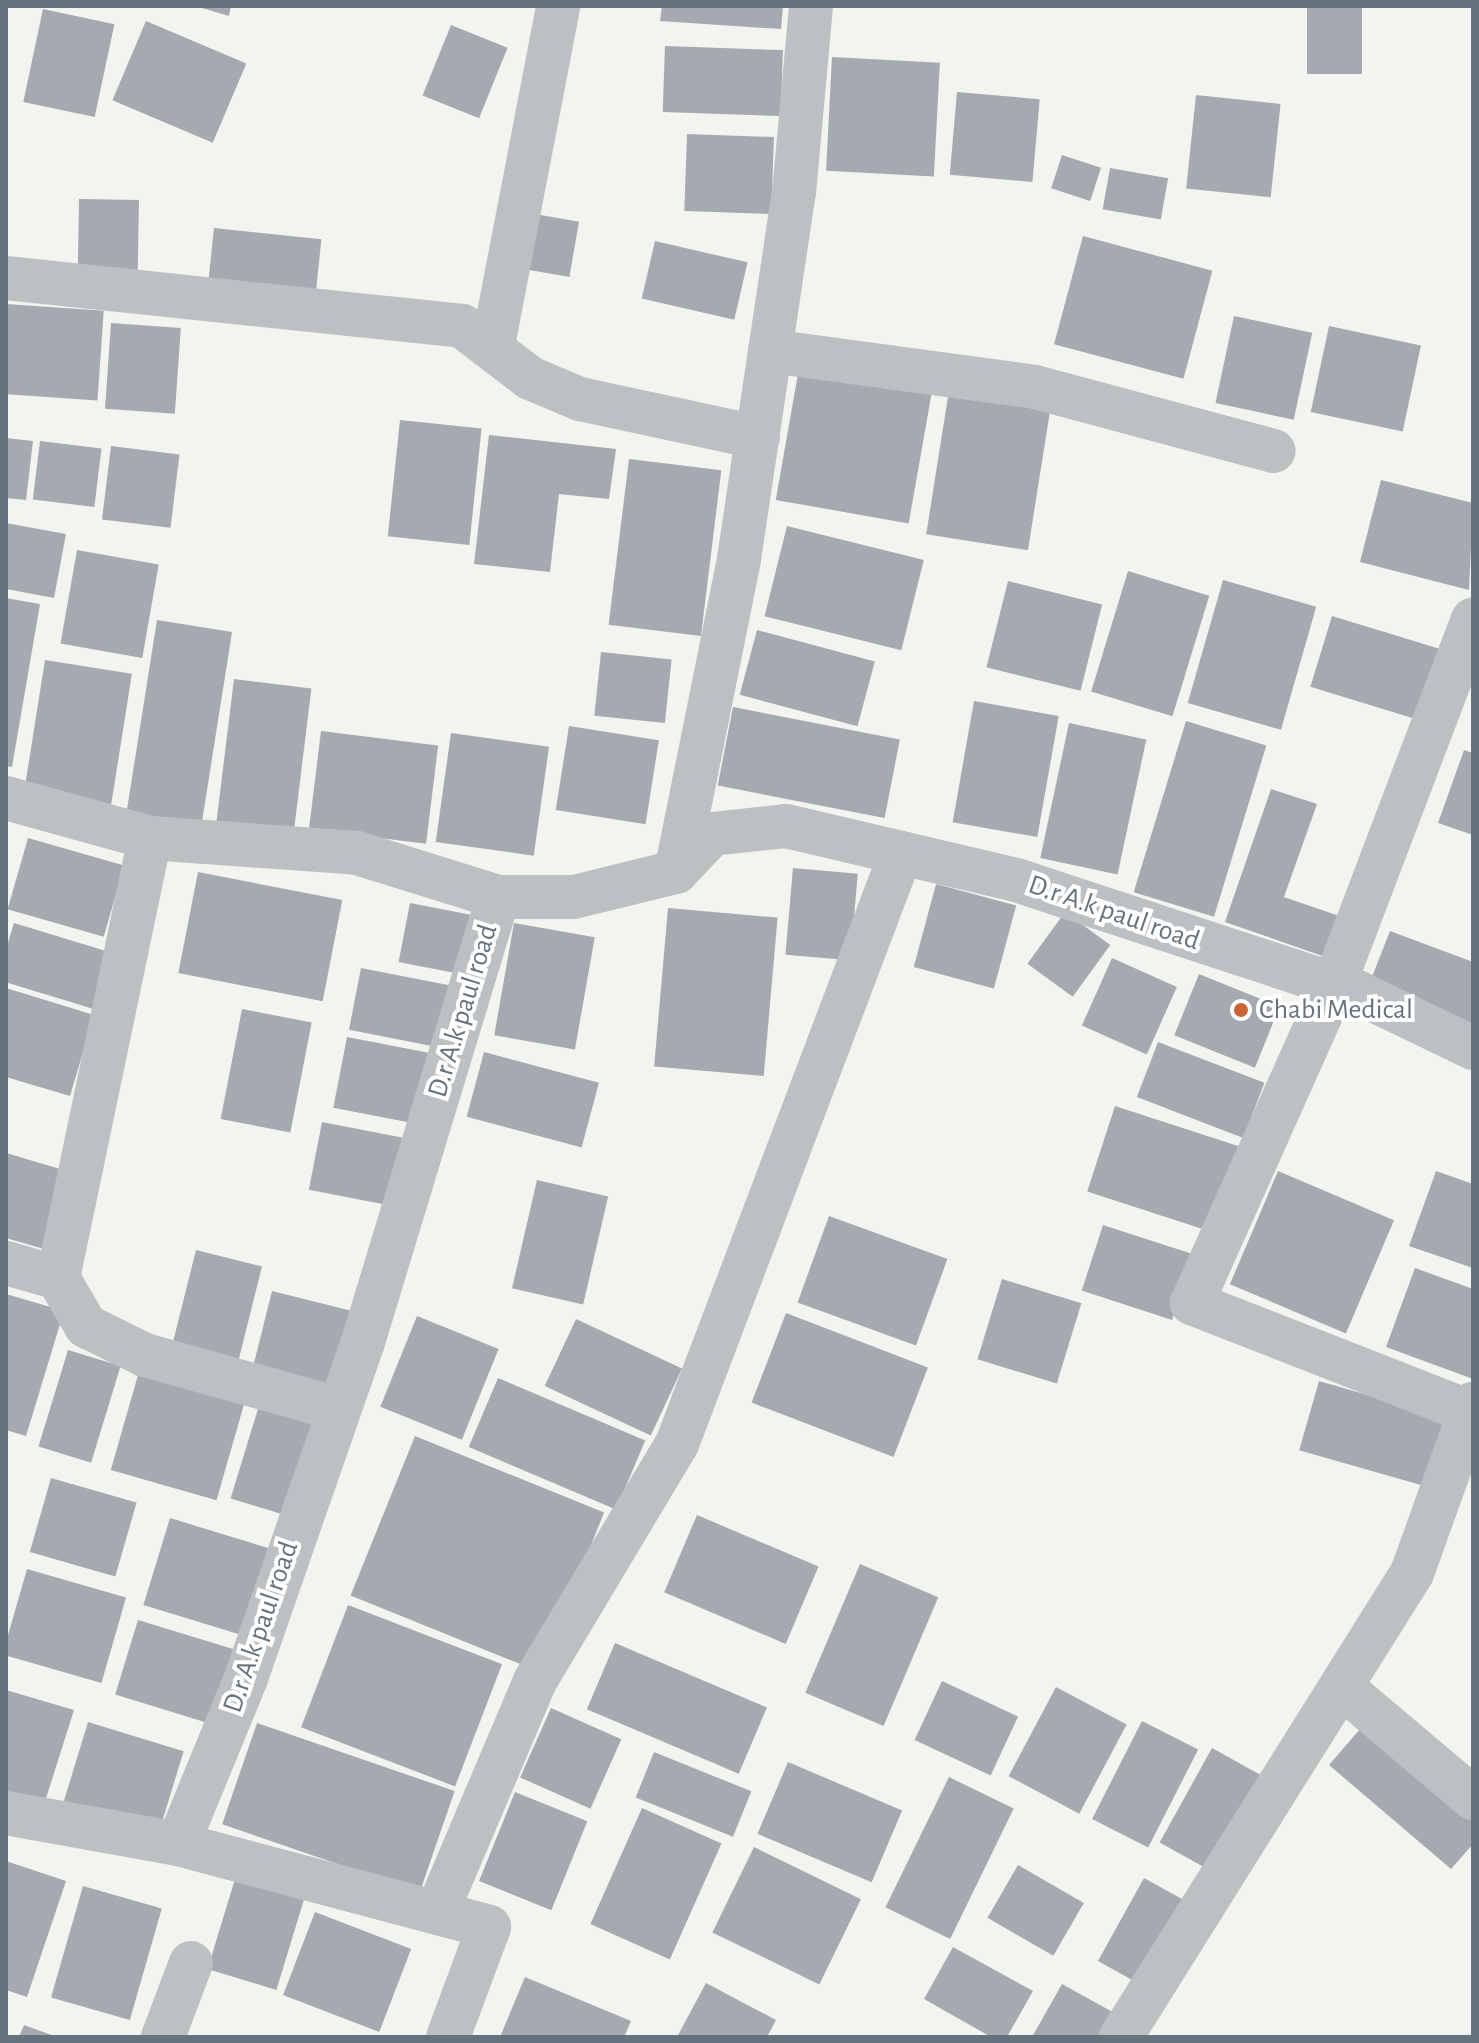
<!DOCTYPE html>
<html>
<head>
<meta charset="utf-8">
<style>
	body { margin:0 }
	#map { position:relative; width:1479px; height:2043px; overflow:hidden; background:#f3f4f0; font-family:"Alegreya Sans",sans-serif }
	div>[style] { position:absolute }
	[style*='--x'] { left:calc(var(--x)*1px); top:calc(var(--y)*1px); width:calc(var(--w)*1px); rotate:calc(var(--a)*1deg) }
	.building>* { inset:0; background:#a4aaaf; transform-origin:0 0 }
	.minor>* { height:44px; margin:-22px; padding:0 22px; transform-origin:22px; border-radius:22px; background:#bdc0c3 }
	.dots>* { width:22px; height:22px; translate:-50% -50%; box-sizing:border-box; border:4px solid #fff; border-radius:50% }
	span { translate:-50% -50%; white-space:nowrap; text-align:center; line-height:1.15; -webkit-text-stroke:8px #fff; paint-order:stroke }
	.street-label { font-size:28px; color:#66727d }
	.poi-label { font-size:28px; color:#66727d }
	.left { translate:0 -50%; text-align:left }
	.frame { position:absolute; inset:0; border:8px solid #66727d; pointer-events:none }
</style>
</head>
<body>
<div id="map">
	<div class="building">
		<i style="clip-path:polygon(195px 6px,231px 6px,229px 16px)"></i>
		<i style="clip-path:polygon(662px 6px,783px 6px,781px 29px,660px 21px)"></i>
		<i style="left:1307px;top:6px;width:55px;height:68px"></i>
		<i style="left:43px;top:9px;width:73px;height:95px;rotate:12deg"></i>
		<i style="left:146px;top:21px;width:109px;height:86px;rotate:23deg"></i>
		<i style="left:451px;top:25px;width:61px;height:76px;rotate:22deg"></i>
		<i style="left:665px;top:46px;width:118px;height:66px;rotate:2deg"></i>
		<i style="left:832px;top:57px;width:108px;height:114px;rotate:3deg"></i>
		<i style="left:957px;top:92px;width:83px;height:83px;rotate:5deg"></i>
		<i style="left:1196px;top:95px;width:85px;height:94px;rotate:6deg"></i>
		<i style="left:687px;top:134px;width:87px;height:77px;rotate:2deg"></i>
		<i style="left:1062px;top:155px;width:41px;height:35px;rotate:18deg"></i>
		<i style="left:1110px;top:168px;width:59px;height:42px;rotate:10deg"></i>
		<i style="left:79px;top:199px;width:60px;height:78px;rotate:1deg"></i>
		<i style="left:518px;top:211px;width:62px;height:56px;rotate:10deg"></i>
		<i style="left:214px;top:228px;width:108px;height:66px;rotate:6deg"></i>
		<i style="left:1083px;top:236px;width:134px;height:112px;rotate:15deg"></i>
		<i style="left:655px;top:241px;width:95px;height:59px;rotate:13deg"></i>
		<i style="left:6px;top:304px;width:98px;height:90px;rotate:4deg"></i>
		<i style="left:1234px;top:316px;width:80px;height:89px;rotate:12deg"></i>
		<i style="left:111px;top:323px;width:70px;height:86px;rotate:4deg"></i>
		<i style="left:1329px;top:326px;width:94px;height:88px;rotate:12deg"></i>
		<i style="left:799px;top:368px;width:135px;height:134px;rotate:10deg"></i>
		<i style="left:950px;top:384px;width:103px;height:152px;rotate:9deg"></i>
		<i style="left:400px;top:420px;width:82px;height:117px;rotate:6deg"></i>
		<i style="clip-path:polygon(489px 435px,616px 449px,609px 499px,559px 494px,550px 572px,474px 564px)"></i>
		<i style="clip-path:polygon(6px 438px,33px 441px,26px 500px,6px 498px)"></i>
		<i style="left:40px;top:441px;width:62px;height:59px;rotate:7deg"></i>
		<i style="left:111px;top:446px;width:69px;height:74px;rotate:7deg"></i>
		<i style="left:629px;top:459px;width:93px;height:167px;rotate:7deg"></i>
		<i style="clip-path:polygon(1381px 480px,1473px 503px,1469px 590px,1360px 562px)"></i>
		<i style="clip-path:polygon(6px 523px,66px 534px,54px 598px,6px 589px)"></i>
		<i style="left:787px;top:526px;width:141px;height:93px;rotate:14deg"></i>
		<i style="left:77px;top:550px;width:83px;height:95px;rotate:10deg"></i>
		<i style="left:1128px;top:571px;width:85px;height:126px;rotate:17deg"></i>
		<i style="left:1223px;top:580px;width:97px;height:128px;rotate:16deg"></i>
		<i style="left:1008px;top:581px;width:97px;height:89px;rotate:14deg"></i>
		<i style="clip-path:polygon(6px 598px,40px 604px,12px 767px,6px 766px)"></i>
		<i style="left:1332px;top:616px;width:115px;height:74px;rotate:17deg"></i>
		<i style="left:157px;top:620px;width:76px;height:196px;rotate:9deg"></i>
		<i style="left:757px;top:630px;width:122px;height:67px;rotate:15deg"></i>
		<i style="left:601px;top:652px;width:71px;height:64px;rotate:6deg"></i>
		<i style="left:45px;top:660px;width:88px;height:134px;rotate:9deg"></i>
		<i style="left:234px;top:679px;width:78px;height:143px;rotate:7deg"></i>
		<i style="left:974px;top:701px;width:86px;height:123px;rotate:10deg"></i>
		<i style="left:733px;top:707px;width:170px;height:80px;rotate:11deg"></i>
		<i style="left:1186px;top:721px;width:84px;height:179px;rotate:17deg"></i>
		<i style="left:1069px;top:723px;width:79px;height:138px;rotate:12deg"></i>
		<i style="left:569px;top:726px;width:91px;height:85px;rotate:9deg"></i>
		<i style="left:321px;top:731px;width:118px;height:99px;rotate:7deg"></i>
		<i style="left:451px;top:733px;width:99px;height:110px;rotate:8deg"></i>
		<i style="clip-path:polygon(1464px 750px,1473px 753px,1473px 835px,1438px 823px)"></i>
		<i style="clip-path:polygon(1271px 789px,1317px 804px,1284px 897px,1351px 920px,1337px 961px,1225px 922px)"></i>
		<i style="left:28px;top:838px;width:100px;height:74px;rotate:16deg"></i>
		<i style="left:793px;top:868px;width:65px;height:87px;rotate:5deg"></i>
		<i style="left:198px;top:872px;width:147px;height:103px;rotate:11deg"></i>
		<i style="left:936px;top:884px;width:83px;height:86px;rotate:15deg"></i>
		<i style="left:410px;top:903px;width:67px;height:60px;rotate:11deg"></i>
		<i style="left:668px;top:908px;width:110px;height:159px;rotate:5deg"></i>
		<i style="left:1065px;top:912px;width:56px;height:64px;rotate:36deg"></i>
		<i style="left:14px;top:923px;width:103px;height:59px;rotate:17deg"></i>
		<i style="left:514px;top:923px;width:82px;height:114px;rotate:10deg"></i>
		<i style="clip-path:polygon(1390px 931px,1473px 962px,1471px 1027px,1368px 987px)"></i>
		<i style="left:1112px;top:958px;width:71px;height:74px;rotate:24deg"></i>
		<i style="left:361px;top:968px;width:95px;height:63px;rotate:11deg"></i>
		<i style="left:1199px;top:974px;width:87px;height:66px;rotate:22deg"></i>
		<i style="clip-path:polygon(6px 988px,94px 1015px,70px 1096px,6px 1077px)"></i>
		<i style="left:242px;top:1009px;width:71px;height:112px;rotate:11deg"></i>
		<i style="left:347px;top:1037px;width:87px;height:72px;rotate:11deg"></i>
		<i style="left:1158px;top:1042px;width:114px;height:59px;rotate:21deg"></i>
		<i style="left:484px;top:1052px;width:119px;height:67px;rotate:15deg"></i>
		<i style="left:1115px;top:1106px;width:131px;height:90px;rotate:18deg"></i>
		<i style="left:322px;top:1122px;width:84px;height:69px;rotate:11deg"></i>
		<i style="clip-path:polygon(6px 1153px,67px 1171px,44px 1249px,6px 1238px)"></i>
		<i style="left:1278px;top:1171px;width:126px;height:123px;rotate:23deg"></i>
		<i style="clip-path:polygon(1436px 1171px,1473px 1184px,1473px 1268px,1409px 1246px)"></i>
		<i style="left:537px;top:1180px;width:73px;height:111px;rotate:13deg"></i>
		<i style="left:829px;top:1216px;width:126px;height:92px;rotate:20deg"></i>
		<i style="left:1103px;top:1225px;width:95px;height:69px;rotate:18deg"></i>
		<i style="left:196px;top:1250px;width:68px;height:97px;rotate:14deg"></i>
		<i style="clip-path:polygon(1415px 1268px,1473px 1289px,1473px 1379px,1386px 1347px)"></i>
		<i style="left:1002px;top:1279px;width:83px;height:84px;rotate:17deg"></i>
		<i style="left:272px;top:1291px;width:88px;height:80px;rotate:14deg"></i>
		<i style="clip-path:polygon(6px 1294px,64px 1311px,26px 1436px,6px 1430px)"></i>
		<i style="left:786px;top:1313px;width:152px;height:96px;rotate:21deg"></i>
		<i style="left:417px;top:1316px;width:88px;height:98px;rotate:22deg"></i>
		<i style="left:576px;top:1319px;width:117px;height:74px;rotate:25deg"></i>
		<i style="left:68px;top:1350px;width:55px;height:101px;rotate:17deg"></i>
		<i style="left:140px;top:1368px;width:110px;height:106px;rotate:16deg"></i>
		<i style="left:498px;top:1378px;width:160px;height:75px;rotate:23deg"></i>
		<i style="left:1319px;top:1381px;width:133px;height:72px;rotate:16deg"></i>
		<i style="left:261px;top:1399px;width:66px;height:104px;rotate:17deg"></i>
		<i style="left:415px;top:1436px;width:204px;height:172px;rotate:22deg"></i>
		<i style="left:51px;top:1478px;width:89px;height:77px;rotate:16deg"></i>
		<i style="left:697px;top:1515px;width:132px;height:84px;rotate:23deg"></i>
		<i style="left:170px;top:1518px;width:105px;height:91px;rotate:17deg"></i>
		<i style="left:860px;top:1564px;width:85px;height:140px;rotate:23deg"></i>
		<i style="left:27px;top:1569px;width:103px;height:89px;rotate:16deg"></i>
		<i style="left:348px;top:1605px;width:165px;height:131px;rotate:21deg"></i>
		<i style="left:138px;top:1620px;width:108px;height:78px;rotate:17deg"></i>
		<i style="left:615px;top:1643px;width:165px;height:72px;rotate:23deg"></i>
		<i style="left:942px;top:1681px;width:84px;height:65px;rotate:25deg"></i>
		<i style="left:1056px;top:1687px;width:80px;height:101px;rotate:28deg"></i>
		<i style="clip-path:polygon(6px 1690px,74px 1710px,41px 1814px,6px 1804px)"></i>
		<i style="left:551px;top:1708px;width:77px;height:76px;rotate:24deg"></i>
		<i style="left:1142px;top:1721px;width:63px;height:110px;rotate:27deg"></i>
		<i style="clip-path:polygon(1367px 1721px,1473px 1812px,1473px 1844px,1451px 1869px,1329px 1765px)"></i>
		<i style="left:88px;top:1722px;width:100px;height:87px;rotate:17deg"></i>
		<i style="left:257px;top:1723px;width:209px;height:107px;rotate:19deg"></i>
		<i style="left:1212px;top:1748px;width:68px;height:108px;rotate:29deg"></i>
		<i style="left:654px;top:1752px;width:105px;height:49px;rotate:22deg"></i>
		<i style="left:788px;top:1762px;width:124px;height:78px;rotate:23deg"></i>
		<i style="left:949px;top:1777px;width:72px;height:145px;rotate:26deg"></i>
		<i style="left:515px;top:1792px;width:78px;height:96px;rotate:22deg"></i>
		<i style="left:642px;top:1808px;width:87px;height:127px;rotate:24deg"></i>
		<i style="left:754px;top:1847px;width:119px;height:95px;rotate:26deg"></i>
		<i style="clip-path:polygon(6px 1861px,66px 1881px,27px 1997px,6px 1990px)"></i>
		<i style="left:1018px;top:1865px;width:76px;height:61px;rotate:30deg"></i>
		<i style="left:1144px;top:1878px;width:58px;height:95px;rotate:29deg"></i>
		<i style="left:235px;top:1879px;width:72px;height:94px;rotate:17deg"></i>
		<i style="left:83px;top:1886px;width:82px;height:116px;rotate:16deg"></i>
		<i style="left:315px;top:1912px;width:103px;height:89px;rotate:21deg"></i>
		<i style="clip-path:polygon(953px 1947px,1033px 1991px,1007px 2037px,991px 2037px,924px 1999px)"></i>
		<i style="clip-path:polygon(525px 1977px,631px 2021px,624px 2037px,500px 2037px)"></i>
		<i style="clip-path:polygon(706px 1983px,776px 2020px,767px 2037px,677px 2037px)"></i>
		<i style="clip-path:polygon(1062px 1984px,1118px 2015px,1105px 2037px,1032px 2037px)"></i>
		<i style="clip-path:polygon(24px 2025px,57px 2037px,19px 2037px)"></i>
	</div>
	<div class="minor">
		<i style="--x:6;--y:278;--w:459;--a:6"></i>
		<i style="--x:462;--y:326;--w:86;--a:37.4"></i>
		<i style="--x:530;--y:378;--w:54;--a:22.8"></i>
		<i style="--x:580;--y:399;--w:182;--a:12.1"></i>
		<i style="--x:493;--y:345;--w:345;--a:-79.1"></i>
		<i style="--x:770;--y:351;--w:267;--a:7.7"></i>
		<i style="--x:1035;--y:387;--w:247;--a:15"></i>
		<i style="--x:6;--y:798;--w:149;--a:15.5"></i>
		<i style="--x:150;--y:838;--w:208;--a:4.1"></i>
		<i style="--x:357;--y:853;--w:148;--a:17.3"></i>
		<i style="--x:676;--y:872;--w:319;--a:-78.6"></i>
		<i style="--x:739;--y:559;--w:370;--a:-81.5"></i>
		<i style="--x:794;--y:193;--w:188;--a:-84.8"></i>
		<i style="--x:6;--y:1263;--w:54;--a:16.1"></i>
		<i style="--x:58;--y:1278;--w:56;--a:59.7"></i>
		<i style="--x:86;--y:1326;--w:66;--a:26.2"></i>
		<i style="--x:145;--y:1355;--w:200;--a:15.6"></i>
		<i style="--x:58;--y:1278;--w:450;--a:-78.2"></i>
		<i style="--x:1470;--y:1412;--w:299;--a:-158.6"></i>
		<i style="--x:1192;--y:1303;--w:348;--a:-65.9"></i>
		<i style="--x:1334;--y:985;--w:391;--a:-69.2"></i>
		<i style="--x:1344;--y:1689;--w:169;--a:40.2"></i>
		<i style="--x:6;--y:1813;--w:175;--a:10.2"></i>
		<i style="--x:178;--y:1844;--w:179;--a:-67.7"></i>
		<i style="--x:246;--y:1678;--w:356;--a:-70.8"></i>
		<i style="--x:363;--y:1342;--w:465;--a:-73.1"></i>
		<i style="--x:498;--y:897;--w:76;--a:0"></i>
		<i style="--x:574;--y:897;--w:105;--a:-13.8"></i>
		<i style="--x:676;--y:872;--w:52;--a:-46.5"></i>
		<i style="--x:712;--y:834;--w:74;--a:-6.2"></i>
		<i style="--x:786;--y:826;--w:236;--a:13.2"></i>
		<i style="--x:1016;--y:880;--w:361;--a:18.2"></i>
		<i style="--x:1359;--y:993;--w:127;--a:25.8"></i>
		<i style="--x:178;--y:1844;--w:322;--a:14.9"></i>
		<i style="--x:489;--y:1927;--w:117;--a:110.4"></i>
		<i style="--x:437;--y:1912;--w:251;--a:-67"></i>
		<i style="--x:535;--y:1681;--w:276;--a:-59.1"></i>
		<i style="--x:677;--y:1444;--w:632;--a:-69.24"></i>
		<i style="--x:163;--y:2037;--w:79;--a:-69.3"></i>
		<i style="--x:1121;--y:2037;--w:548;--a:-57.91"></i>
		<i style="--x:1412;--y:1573;--w:180;--a:-70.2"></i>
	</div>
	<div class="dots">
		<i style="left:1241px;top:1010px;background:#cc6237"></i>
	</div>
	<div class="street-label">
		<span style="left:1114px;top:913px;rotate:19deg">D.r A.k paul road</span>
		<span style="left:463px;top:1011px;rotate:-73deg">D.r A.k paul road</span>
		<span style="left:261px;top:1627px;rotate:-71deg">D.r A.k paul road</span>
	</div>
	<div class="poi-label">
		<span class="left" style="left:1259px;top:1010px">Chabi Medical</span>
	</div>
	<div class="frame"></div>
</div>
</body>
</html>
